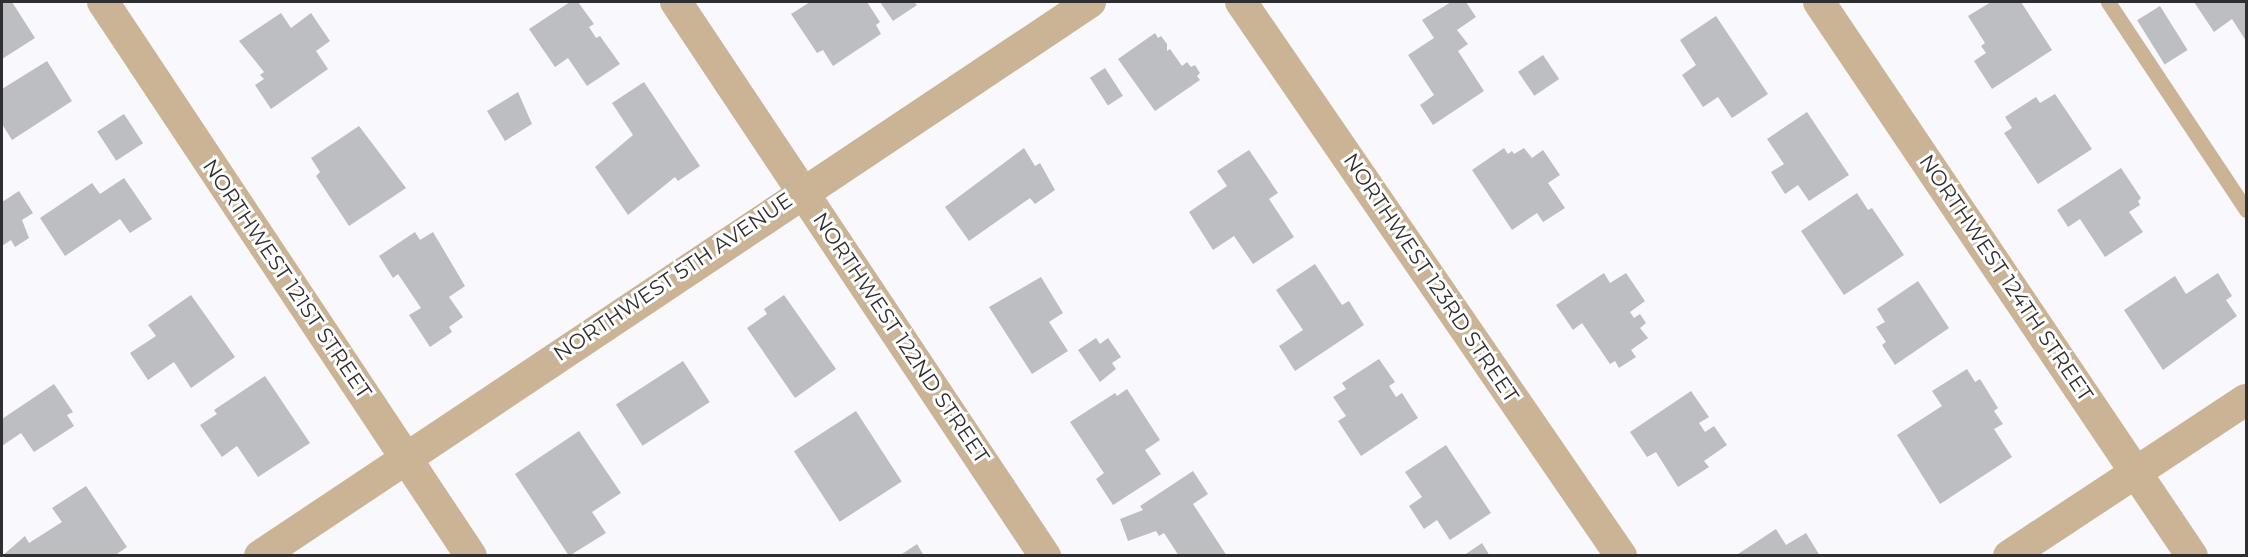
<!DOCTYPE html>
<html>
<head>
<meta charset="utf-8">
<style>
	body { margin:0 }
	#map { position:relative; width:2248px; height:557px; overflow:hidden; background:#f9f9fd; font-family:Montserrat,sans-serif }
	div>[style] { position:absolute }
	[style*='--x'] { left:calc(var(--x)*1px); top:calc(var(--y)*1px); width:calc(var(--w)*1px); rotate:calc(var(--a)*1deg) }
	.building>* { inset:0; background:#bdbec1; transform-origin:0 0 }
	.service>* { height:15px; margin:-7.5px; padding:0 7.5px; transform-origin:7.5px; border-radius:7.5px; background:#cab495 }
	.minor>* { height:32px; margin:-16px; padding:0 16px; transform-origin:16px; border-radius:16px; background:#cab495 }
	span { translate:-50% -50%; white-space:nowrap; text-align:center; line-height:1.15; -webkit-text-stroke:6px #fff; paint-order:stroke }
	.street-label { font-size:21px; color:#2f2f31 }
	.frame { position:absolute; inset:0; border:3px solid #2f2f31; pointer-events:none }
</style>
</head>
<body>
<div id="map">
	<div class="building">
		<i style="clip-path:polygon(2px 2px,12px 2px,35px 38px,2px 59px)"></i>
		<i style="clip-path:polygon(570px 2px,578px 2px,594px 24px,589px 27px,596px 38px,600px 36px,620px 64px,587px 86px,568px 58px,555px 67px,529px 29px)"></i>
		<i style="clip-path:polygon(810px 2px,867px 2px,880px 22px,876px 25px,881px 34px,833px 66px,823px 50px,817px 53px,791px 14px)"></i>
		<i style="clip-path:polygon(880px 2px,914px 2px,917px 5px,893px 21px)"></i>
		<i style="clip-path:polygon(1451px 2px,1466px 2px,1476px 17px,1457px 30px,1468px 44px,1458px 51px,1484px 91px,1433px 125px,1420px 105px,1434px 95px,1408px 55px,1434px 38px,1422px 20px)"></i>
		<i style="clip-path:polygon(1991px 2px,2021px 2px,2052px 50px,1992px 89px,1974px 61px,1986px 53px,1981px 46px,1985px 43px,1968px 16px)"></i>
		<i style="clip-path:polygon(2194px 2px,2246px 2px,2246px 41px,2232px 19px,2214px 32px)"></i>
		<i style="left:2160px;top:6px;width:52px;height:27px;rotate:58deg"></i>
		<i style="clip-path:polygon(281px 13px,291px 28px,311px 13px,330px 41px,316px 51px,328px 69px,271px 109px,255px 85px,264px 79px,260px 75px,264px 72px,239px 41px)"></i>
		<i style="clip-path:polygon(1716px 16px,1768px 94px,1732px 118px,1718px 97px,1703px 107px,1682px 75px,1696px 65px,1680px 40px)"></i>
		<i style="clip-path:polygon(1155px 33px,1158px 38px,1161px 36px,1167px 44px,1167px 51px,1170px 49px,1182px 66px,1187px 62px,1191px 67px,1195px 65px,1200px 73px,1197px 76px,1200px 80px,1155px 111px,1118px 59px)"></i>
		<i style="left:1543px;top:55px;width:29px;height:30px;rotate:56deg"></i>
		<i style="clip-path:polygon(47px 61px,72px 101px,12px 140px,2px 124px,2px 89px)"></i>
		<i style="left:1105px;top:68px;width:33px;height:18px;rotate:57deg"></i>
		<i style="clip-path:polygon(644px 82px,700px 166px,678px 181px,675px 177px,628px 215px,595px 167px,633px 135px,612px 103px)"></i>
		<i style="clip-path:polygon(518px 92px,532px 124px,505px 141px,487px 111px)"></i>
		<i style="clip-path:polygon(2055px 94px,2092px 149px,2038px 184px,2004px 133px,2012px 128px,2005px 117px,2036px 97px,2040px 103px)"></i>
		<i style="clip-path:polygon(1807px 112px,1849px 175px,1809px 201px,1798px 185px,1785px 194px,1771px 172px,1784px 164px,1767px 139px)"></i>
		<i style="left:124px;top:114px;width:35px;height:32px;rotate:57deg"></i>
		<i style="clip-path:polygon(359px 126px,406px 188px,349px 226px,316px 176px,320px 172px,311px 158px)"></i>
		<i style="clip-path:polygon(1024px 148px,1035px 166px,1040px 163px,1055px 190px,1035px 204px,1030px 198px,969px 241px,945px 207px)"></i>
		<i style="clip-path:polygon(1504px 148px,1508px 154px,1512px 151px,1514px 154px,1524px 148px,1532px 158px,1543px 150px,1560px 175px,1548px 183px,1565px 208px,1543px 222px,1537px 213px,1512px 230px,1472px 170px)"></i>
		<i style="clip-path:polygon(1249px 150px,1278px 193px,1269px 199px,1294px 237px,1253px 264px,1234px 236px,1213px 250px,1189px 212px,1227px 186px,1217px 171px)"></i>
		<i style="clip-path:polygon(2121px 168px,2141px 198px,2138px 201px,2140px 205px,2129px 212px,2143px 232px,2105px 257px,2080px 219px,2068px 227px,2057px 210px)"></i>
		<i style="clip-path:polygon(124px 178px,152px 219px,130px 233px,120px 219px,65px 256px,40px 218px,92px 183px,100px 194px)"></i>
		<i style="clip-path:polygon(19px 191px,33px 213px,22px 220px,29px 238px,15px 247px,11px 240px,2px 246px,2px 202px)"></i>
		<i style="clip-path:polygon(1857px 193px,1868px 210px,1872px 208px,1904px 255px,1844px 295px,1801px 231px)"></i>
		<i style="clip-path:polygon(415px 232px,420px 240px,433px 232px,465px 286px,449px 297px,463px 317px,449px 327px,452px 332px,430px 347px,409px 315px,421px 308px,398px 274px,393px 278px,379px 256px)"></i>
		<i style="clip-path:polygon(1315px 264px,1342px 305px,1349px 301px,1364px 325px,1295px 371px,1279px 346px,1303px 330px,1276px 290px)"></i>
		<i style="clip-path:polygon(1604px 273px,1610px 283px,1626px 273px,1645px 301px,1630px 312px,1634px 318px,1640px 314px,1646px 323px,1640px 328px,1648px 338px,1631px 350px,1636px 357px,1619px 368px,1615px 361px,1610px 364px,1582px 323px,1573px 330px,1556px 305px)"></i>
		<i style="clip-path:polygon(2218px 273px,2232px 296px,2226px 300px,2237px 316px,2163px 370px,2124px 310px,2175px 276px,2186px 294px)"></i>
		<i style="clip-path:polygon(1041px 277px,1063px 313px,1049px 322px,1068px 351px,1032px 374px,989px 307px)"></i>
		<i style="clip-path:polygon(1918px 281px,1949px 328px,1895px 365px,1882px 345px,1886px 342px,1876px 327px,1885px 322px,1877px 309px)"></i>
		<i style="clip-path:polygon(191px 295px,235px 357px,191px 388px,174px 362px,148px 380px,130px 353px,156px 336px,148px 325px)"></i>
		<i style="clip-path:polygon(784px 295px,836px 369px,795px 398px,747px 328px,767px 314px,764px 309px)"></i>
		<i style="clip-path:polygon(1096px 338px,1100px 344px,1108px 338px,1121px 357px,1112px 363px,1116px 369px,1100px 382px,1078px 350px)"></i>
		<i style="clip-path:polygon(1379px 359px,1395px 382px,1389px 386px,1396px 397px,1402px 393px,1418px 418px,1361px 456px,1338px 421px,1346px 416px,1333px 397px,1346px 389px,1342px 383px)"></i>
		<i style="left:683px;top:361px;width:49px;height:80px;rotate:57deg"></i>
		<i style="clip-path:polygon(1967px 369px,1975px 382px,1980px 379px,1998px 408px,1994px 411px,2003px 424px,1994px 429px,2012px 457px,1940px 504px,1897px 435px,1942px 406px,1932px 391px)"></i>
		<i style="clip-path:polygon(265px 376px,310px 443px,258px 477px,237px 446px,222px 457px,200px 425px,217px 414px,214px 410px)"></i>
		<i style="clip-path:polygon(54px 384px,73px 412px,67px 415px,74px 426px,34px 452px,21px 433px,2px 446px,2px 419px)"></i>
		<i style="clip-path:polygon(1127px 389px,1160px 440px,1145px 450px,1161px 474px,1113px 505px,1096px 479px,1104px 473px,1070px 422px,1115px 393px,1117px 396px)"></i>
		<i style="clip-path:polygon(1691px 391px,1709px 417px,1699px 423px,1705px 432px,1714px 426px,1727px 445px,1704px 461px,1709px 467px,1678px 487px,1656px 452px,1647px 457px,1630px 432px)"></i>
		<i style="left:856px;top:411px;width:84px;height:74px;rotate:57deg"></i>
		<i style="clip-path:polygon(579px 431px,621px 493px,592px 512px,606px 533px,569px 556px,515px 474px)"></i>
		<i style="clip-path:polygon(1446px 445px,1491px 513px,1450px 540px,1437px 520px,1424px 529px,1409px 506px,1422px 497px,1405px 472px)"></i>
		<i style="clip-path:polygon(1193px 471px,1208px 494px,1193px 504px,1227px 556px,1179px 556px,1164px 533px,1159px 536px,1156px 531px,1128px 541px,1120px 519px,1143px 510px,1140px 506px)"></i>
		<i style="clip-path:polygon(86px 486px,127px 547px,114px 556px,2px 556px,25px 536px,29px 543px,62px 522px,52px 508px)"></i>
		<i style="clip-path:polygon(1776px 529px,1786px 545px,1806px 533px,1820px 556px,1735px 556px)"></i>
		<i style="clip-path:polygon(1482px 543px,1490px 556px,1463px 556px)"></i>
		<i style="clip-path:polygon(917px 544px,924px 556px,899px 556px)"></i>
	</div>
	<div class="service">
		<i style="--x:2108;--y:2;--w:250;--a:56.4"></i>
	</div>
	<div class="minor">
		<i style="--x:103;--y:2;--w:665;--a:56.41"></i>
		<i style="--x:676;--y:2;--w:666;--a:56.33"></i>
		<i style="--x:1241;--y:2;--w:672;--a:55.55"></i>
		<i style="--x:1819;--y:2;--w:668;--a:56.05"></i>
		<i style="--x:260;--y:556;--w:998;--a:-33.72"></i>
		<i style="--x:2009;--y:556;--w:284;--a:-33.4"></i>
	</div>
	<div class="street-label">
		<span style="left:673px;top:277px;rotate:-34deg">NORTHWEST 5TH AVENUE</span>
		<span style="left:1431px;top:278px;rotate:56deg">NORTHWEST 123RD STREET</span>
		<span style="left:2006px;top:278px;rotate:56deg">NORTHWEST 124TH STREET</span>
		<span style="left:287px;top:279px;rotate:56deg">NORTHWEST 121ST STREET</span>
		<span style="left:901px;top:338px;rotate:56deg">NORTHWEST 122ND STREET</span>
	</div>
	<div class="frame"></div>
</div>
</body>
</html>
